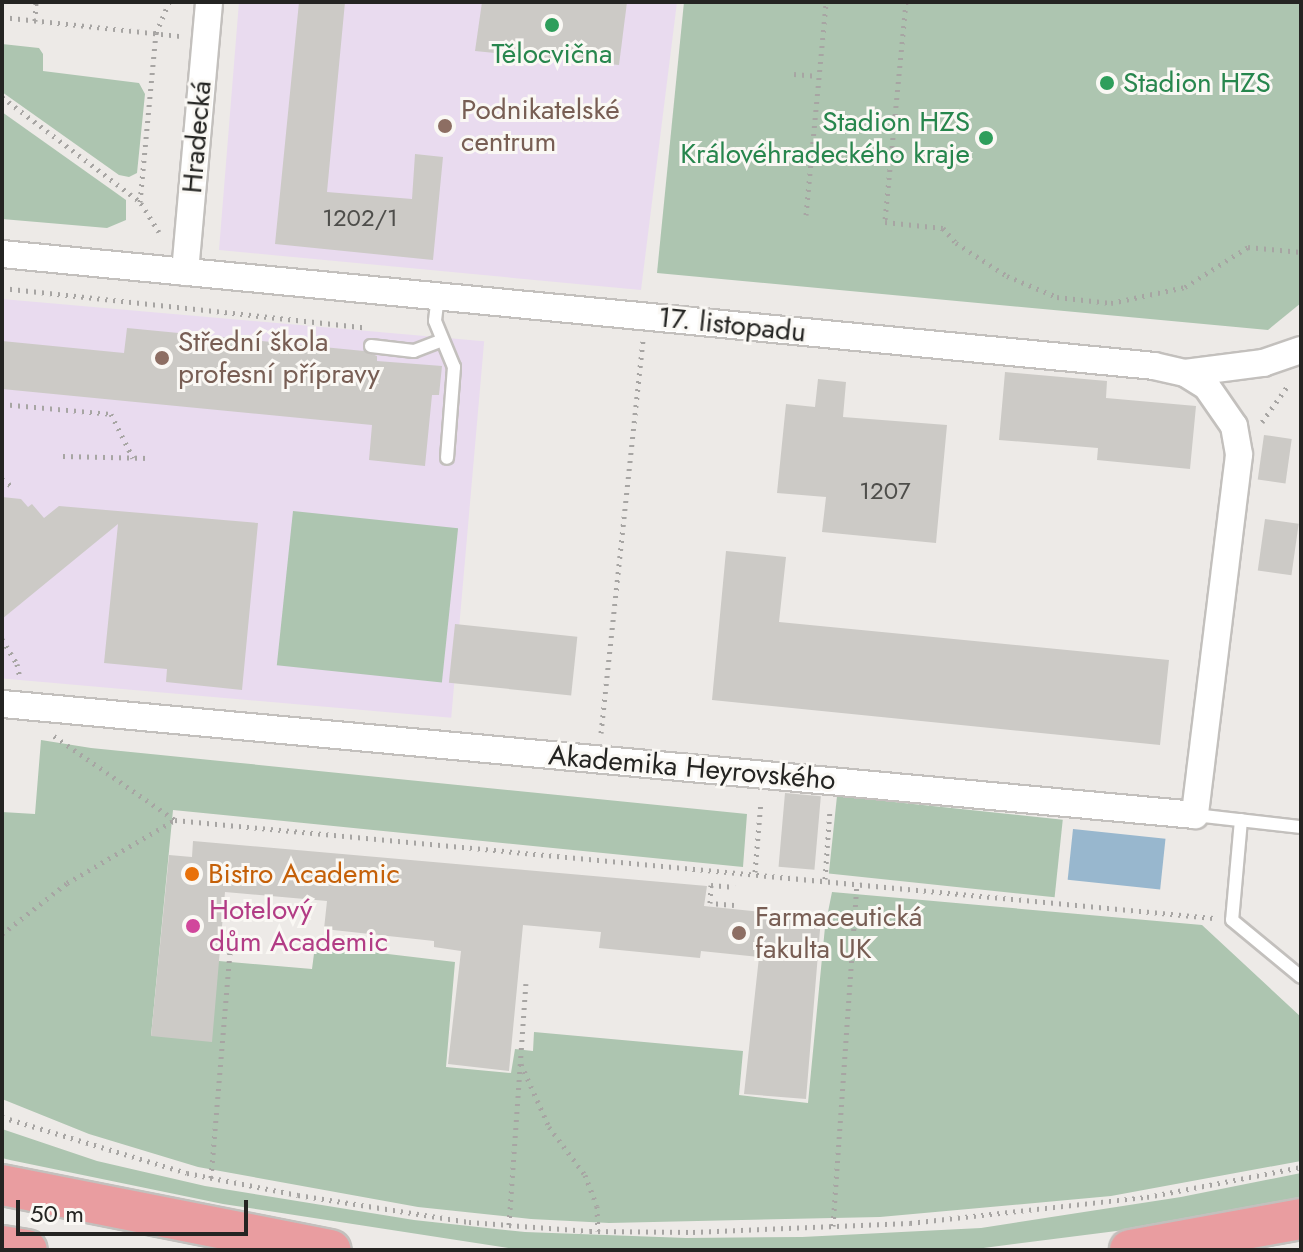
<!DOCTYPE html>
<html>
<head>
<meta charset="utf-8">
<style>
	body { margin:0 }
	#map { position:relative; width:1303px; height:1252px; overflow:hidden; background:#edeae7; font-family:Jost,sans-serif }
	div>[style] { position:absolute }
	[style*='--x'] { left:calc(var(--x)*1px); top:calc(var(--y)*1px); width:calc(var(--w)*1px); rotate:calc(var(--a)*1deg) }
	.education>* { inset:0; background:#e9dbef; transform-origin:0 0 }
	.green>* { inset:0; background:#adc5b0; transform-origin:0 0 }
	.water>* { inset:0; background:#98b7ce; transform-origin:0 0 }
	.building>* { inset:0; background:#cccac6; transform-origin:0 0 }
	.path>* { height:5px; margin-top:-2.5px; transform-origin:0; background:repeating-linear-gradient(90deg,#a7a5a3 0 2px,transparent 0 8px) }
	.roads { filter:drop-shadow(2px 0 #c3c0bd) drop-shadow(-2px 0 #c3c0bd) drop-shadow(0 2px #c3c0bd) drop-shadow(0 -2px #c3c0bd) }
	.service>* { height:12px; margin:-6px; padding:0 6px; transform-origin:6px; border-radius:6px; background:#fff }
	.minor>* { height:26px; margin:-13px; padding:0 13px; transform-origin:13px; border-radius:13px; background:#fff }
	.primary>* { height:40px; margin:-20px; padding:0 20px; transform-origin:20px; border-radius:20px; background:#e99da0 }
	.dots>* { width:22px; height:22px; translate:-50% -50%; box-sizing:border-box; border:4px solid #faf8f4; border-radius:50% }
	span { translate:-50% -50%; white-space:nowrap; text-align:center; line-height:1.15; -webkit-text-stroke:6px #faf8f4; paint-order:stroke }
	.number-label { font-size:24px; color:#4e4e4b }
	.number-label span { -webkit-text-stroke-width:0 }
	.leisure-label { font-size:28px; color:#27864d }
	.left { translate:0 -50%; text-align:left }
	.right { translate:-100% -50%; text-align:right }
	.education-label { font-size:28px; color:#785e54 }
	.street-label { font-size:28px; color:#242422 }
	.food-label { font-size:28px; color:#c56008 }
	.hotel-label { font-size:28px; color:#b23c85 }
	.frame { position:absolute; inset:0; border:4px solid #242422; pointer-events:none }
	.scale { position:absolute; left:16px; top:1200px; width:232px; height:36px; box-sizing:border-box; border:4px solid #242422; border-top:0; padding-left:10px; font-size:24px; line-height:28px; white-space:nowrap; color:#242422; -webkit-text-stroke:6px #faf8f4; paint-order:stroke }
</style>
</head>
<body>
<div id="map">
	<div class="education">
		<i style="clip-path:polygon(239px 2px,677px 2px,641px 290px,219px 250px)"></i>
		<i style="left:2px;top:299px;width:484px;height:378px;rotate:5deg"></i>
	</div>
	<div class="green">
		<i style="clip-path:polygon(684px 2px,1301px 2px,1301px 303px,1268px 330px,657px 273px)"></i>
		<i style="clip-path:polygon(2px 44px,39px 48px,43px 54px,43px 71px,139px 83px,145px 94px,137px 173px,129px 177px,119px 175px,2px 92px)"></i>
		<i style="clip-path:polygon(2px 112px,126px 200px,126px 220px,107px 228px,2px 219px)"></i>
		<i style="left:293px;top:511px;width:166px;height:155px;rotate:6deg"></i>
		<i style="clip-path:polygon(41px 740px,91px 748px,747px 814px,743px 867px,173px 810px,151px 1036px,219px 961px,312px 969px,315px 946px,321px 946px,455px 962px,446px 1067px,511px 1073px,515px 1049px,533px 1051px,534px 1032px,743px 1051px,739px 1095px,808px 1103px,825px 927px,832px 892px,1202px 925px,1301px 1017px,1301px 1161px,1111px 1196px,880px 1217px,609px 1223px,531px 1219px,418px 1207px,198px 1167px,89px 1134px,2px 1099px,2px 812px,35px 814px)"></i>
		<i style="left:837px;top:796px;width:227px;height:78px;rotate:6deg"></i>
		<i style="clip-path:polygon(2px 1129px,97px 1161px,205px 1186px,414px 1220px,525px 1232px,686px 1238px,802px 1237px,981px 1228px,1181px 1197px,1301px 1173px,1301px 1198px,1148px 1227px,968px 1250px,522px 1250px,223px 1204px,10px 1160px,2px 1158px)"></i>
	</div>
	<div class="water">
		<i style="left:1073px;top:829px;width:93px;height:51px;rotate:6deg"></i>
	</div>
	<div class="building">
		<i style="clip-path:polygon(299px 2px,345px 2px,327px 192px,412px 199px,415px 154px,443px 157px,433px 260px,275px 244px)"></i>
		<i style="clip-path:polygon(482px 2px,627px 2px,619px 65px,475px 51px)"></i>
		<i style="clip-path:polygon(127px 328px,364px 351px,377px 356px,377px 361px,442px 366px,439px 395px,432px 395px,425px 466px,369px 460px,372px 425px,2px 389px,2px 341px,124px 353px)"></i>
		<i style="clip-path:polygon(1005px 372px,1107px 381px,1106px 398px,1196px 406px,1190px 469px,1097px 460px,1098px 448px,999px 440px)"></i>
		<i style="clip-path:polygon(818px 379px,846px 382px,843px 417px,947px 425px,936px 543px,822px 532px,826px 497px,777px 493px,786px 404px,815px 407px)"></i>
		<i style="left:1264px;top:435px;width:28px;height:45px;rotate:8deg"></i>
		<i style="clip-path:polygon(2px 497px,21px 499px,28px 507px,32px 504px,44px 518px,59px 506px,258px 523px,242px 690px,166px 682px,167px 669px,104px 663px,118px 524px,2px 619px)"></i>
		<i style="left:1265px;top:519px;width:34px;height:52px;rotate:8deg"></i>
		<i style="clip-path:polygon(726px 551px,786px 557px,779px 622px,1169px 660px,1160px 745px,712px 700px)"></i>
		<i style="left:455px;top:624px;width:123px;height:59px;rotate:6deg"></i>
		<i style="left:785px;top:793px;width:36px;height:74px;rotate:5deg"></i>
		<i style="clip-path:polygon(193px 841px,707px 886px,704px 906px,821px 918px,806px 1099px,744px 1094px,759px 957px,701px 951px,700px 958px,599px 948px,601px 932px,523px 925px,509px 1071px,448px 1064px,461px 951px,434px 947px,434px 941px,324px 929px,327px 901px,225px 892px,212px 1042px,151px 1036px,169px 855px,192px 857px)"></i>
	</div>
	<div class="path">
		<i style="--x:906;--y:2;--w:221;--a:95.5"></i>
		<i style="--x:885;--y:222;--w:58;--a:5.9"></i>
		<i style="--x:943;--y:228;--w:20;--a:49"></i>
		<i style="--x:956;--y:243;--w:61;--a:32.9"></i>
		<i style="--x:1007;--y:276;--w:54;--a:22.8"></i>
		<i style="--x:1057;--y:297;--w:54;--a:6.3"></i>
		<i style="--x:1111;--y:303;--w:76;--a:-12.2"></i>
		<i style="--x:1185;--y:287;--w:75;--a:-32.4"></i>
		<i style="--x:1248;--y:247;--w:53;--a:5.4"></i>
		<i style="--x:2;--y:17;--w:180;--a:6.1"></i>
		<i style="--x:35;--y:21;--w:19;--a:-87"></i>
		<i style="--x:794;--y:74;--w:24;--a:5"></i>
		<i style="--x:2;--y:97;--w:172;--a:37.2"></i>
		<i style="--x:806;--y:215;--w:214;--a:-84.6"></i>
		<i style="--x:159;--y:232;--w:36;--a:-122"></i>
		<i style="--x:140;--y:202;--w:170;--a:-84.6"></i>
		<i style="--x:156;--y:33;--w:34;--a:-67"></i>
		<i style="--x:2;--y:288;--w:363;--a:6.2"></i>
		<i style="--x:2;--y:404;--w:109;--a:5.2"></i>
		<i style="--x:111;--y:414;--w:49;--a:63.4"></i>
		<i style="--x:1262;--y:422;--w:47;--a:-54.6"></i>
		<i style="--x:63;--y:456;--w:86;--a:1.3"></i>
		<i style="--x:2;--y:479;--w:14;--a:36"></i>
		<i style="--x:2;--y:639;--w:29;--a:59"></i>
		<i style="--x:17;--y:664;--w:14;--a:78"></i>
		<i style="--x:601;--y:733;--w:394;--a:-83.9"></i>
		<i style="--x:54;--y:736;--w:147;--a:34.8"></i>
		<i style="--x:175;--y:820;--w:1043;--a:5.39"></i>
		<i style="--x:755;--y:872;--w:71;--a:-85.2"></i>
		<i style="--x:825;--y:879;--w:69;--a:-85.9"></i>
		<i style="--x:734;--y:905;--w:24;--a:-175"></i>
		<i style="--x:710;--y:903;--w:18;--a:-87"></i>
		<i style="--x:711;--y:885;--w:24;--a:5"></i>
		<i style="--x:2;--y:934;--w:83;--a:-38.1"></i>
		<i style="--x:67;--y:883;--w:125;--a:-30.3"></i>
		<i style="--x:521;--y:1064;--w:69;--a:66"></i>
		<i style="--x:549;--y:1127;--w:60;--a:53.1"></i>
		<i style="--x:585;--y:1175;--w:33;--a:69"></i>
		<i style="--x:597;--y:1206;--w:25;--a:88"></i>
		<i style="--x:2;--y:1117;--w:193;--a:16.8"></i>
		<i style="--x:187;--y:1173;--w:113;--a:11.2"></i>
		<i style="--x:298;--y:1195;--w:173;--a:9"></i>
		<i style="--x:469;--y:1222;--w:121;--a:4.3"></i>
		<i style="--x:590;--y:1231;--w:103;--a:0.6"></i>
		<i style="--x:693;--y:1232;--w:217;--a:-2.4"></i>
		<i style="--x:910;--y:1223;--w:238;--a:-6.3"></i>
		<i style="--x:1147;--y:1197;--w:157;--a:-11"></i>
		<i style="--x:211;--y:1178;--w:249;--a:-85.2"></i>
		<i style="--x:509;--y:1225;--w:242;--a:-86"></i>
		<i style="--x:833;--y:1226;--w:344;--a:-86"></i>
	</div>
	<div class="roads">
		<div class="service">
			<i style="--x:438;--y:296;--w:25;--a:97"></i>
			<i style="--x:435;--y:321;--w:50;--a:67.6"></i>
			<i style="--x:454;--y:367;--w:91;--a:94.4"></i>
			<i style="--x:371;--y:346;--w:43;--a:6.6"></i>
			<i style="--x:414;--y:351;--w:30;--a:-21"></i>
			<i style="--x:1195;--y:815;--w:107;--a:6.5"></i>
			<i style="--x:1241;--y:820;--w:100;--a:95.1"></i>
			<i style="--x:1232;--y:920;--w:89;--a:39.6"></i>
		</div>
		<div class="minor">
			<i style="--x:2;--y:254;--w:1157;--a:5.55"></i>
			<i style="--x:1154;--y:366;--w:32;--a:13"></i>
			<i style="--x:1185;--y:373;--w:26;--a:32"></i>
			<i style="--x:1207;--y:387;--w:47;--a:55.3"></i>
			<i style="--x:1234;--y:426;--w:29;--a:80"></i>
			<i style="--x:1239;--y:455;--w:363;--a:97"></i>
			<i style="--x:1195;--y:815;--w:1198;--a:-174.68"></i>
			<i style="--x:185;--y:272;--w:271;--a:-84.9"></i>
			<i style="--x:1185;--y:373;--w:79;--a:-7.3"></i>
			<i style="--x:1263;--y:363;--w:40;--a:-18.9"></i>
		</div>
		<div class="primary">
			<i style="--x:2;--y:1185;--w:335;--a:11.2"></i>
			<i style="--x:2;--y:1246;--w:25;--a:9"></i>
			<i style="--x:1130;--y:1250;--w:174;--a:-10.3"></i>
		</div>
	</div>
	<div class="dots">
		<i style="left:552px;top:25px;background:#2e9e5b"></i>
		<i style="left:1107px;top:83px;background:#2e9e5b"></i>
		<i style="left:445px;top:126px;background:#8d6e63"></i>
		<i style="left:986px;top:138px;background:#2e9e5b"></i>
		<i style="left:162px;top:358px;background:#8d6e63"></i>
		<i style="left:192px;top:874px;background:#e8710a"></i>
		<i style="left:193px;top:926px;background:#d1479c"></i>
		<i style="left:739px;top:933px;background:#8d6e63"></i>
	</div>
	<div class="number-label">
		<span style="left:360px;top:218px">1202/1</span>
		<span style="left:885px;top:491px">1207</span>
	</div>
	<div class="leisure-label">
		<span style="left:552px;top:54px">Tělocvična</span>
		<span class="left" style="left:1123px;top:83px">Stadion HZS</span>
		<span class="right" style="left:970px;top:138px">Stadion HZS<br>Královéhradeckého kraje</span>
	</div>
	<div class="education-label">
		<span class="left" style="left:461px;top:126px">Podnikatelské<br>centrum</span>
		<span class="left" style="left:178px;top:358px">Střední škola<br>profesní přípravy</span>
		<span class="left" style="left:755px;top:933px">Farmaceutická<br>fakulta UK</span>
	</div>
	<div class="street-label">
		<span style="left:197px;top:137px;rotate:-85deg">Hradecká</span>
		<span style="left:732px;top:325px;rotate:6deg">17. listopadu</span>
		<span style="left:692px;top:768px;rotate:5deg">Akademika Heyrovského</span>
	</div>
	<div class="food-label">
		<span class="left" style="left:208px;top:874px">Bistro Academic</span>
	</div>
	<div class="hotel-label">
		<span class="left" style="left:209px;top:926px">Hotelový<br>dům Academic</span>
	</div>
	<div class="frame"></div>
	<div class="scale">50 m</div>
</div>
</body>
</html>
